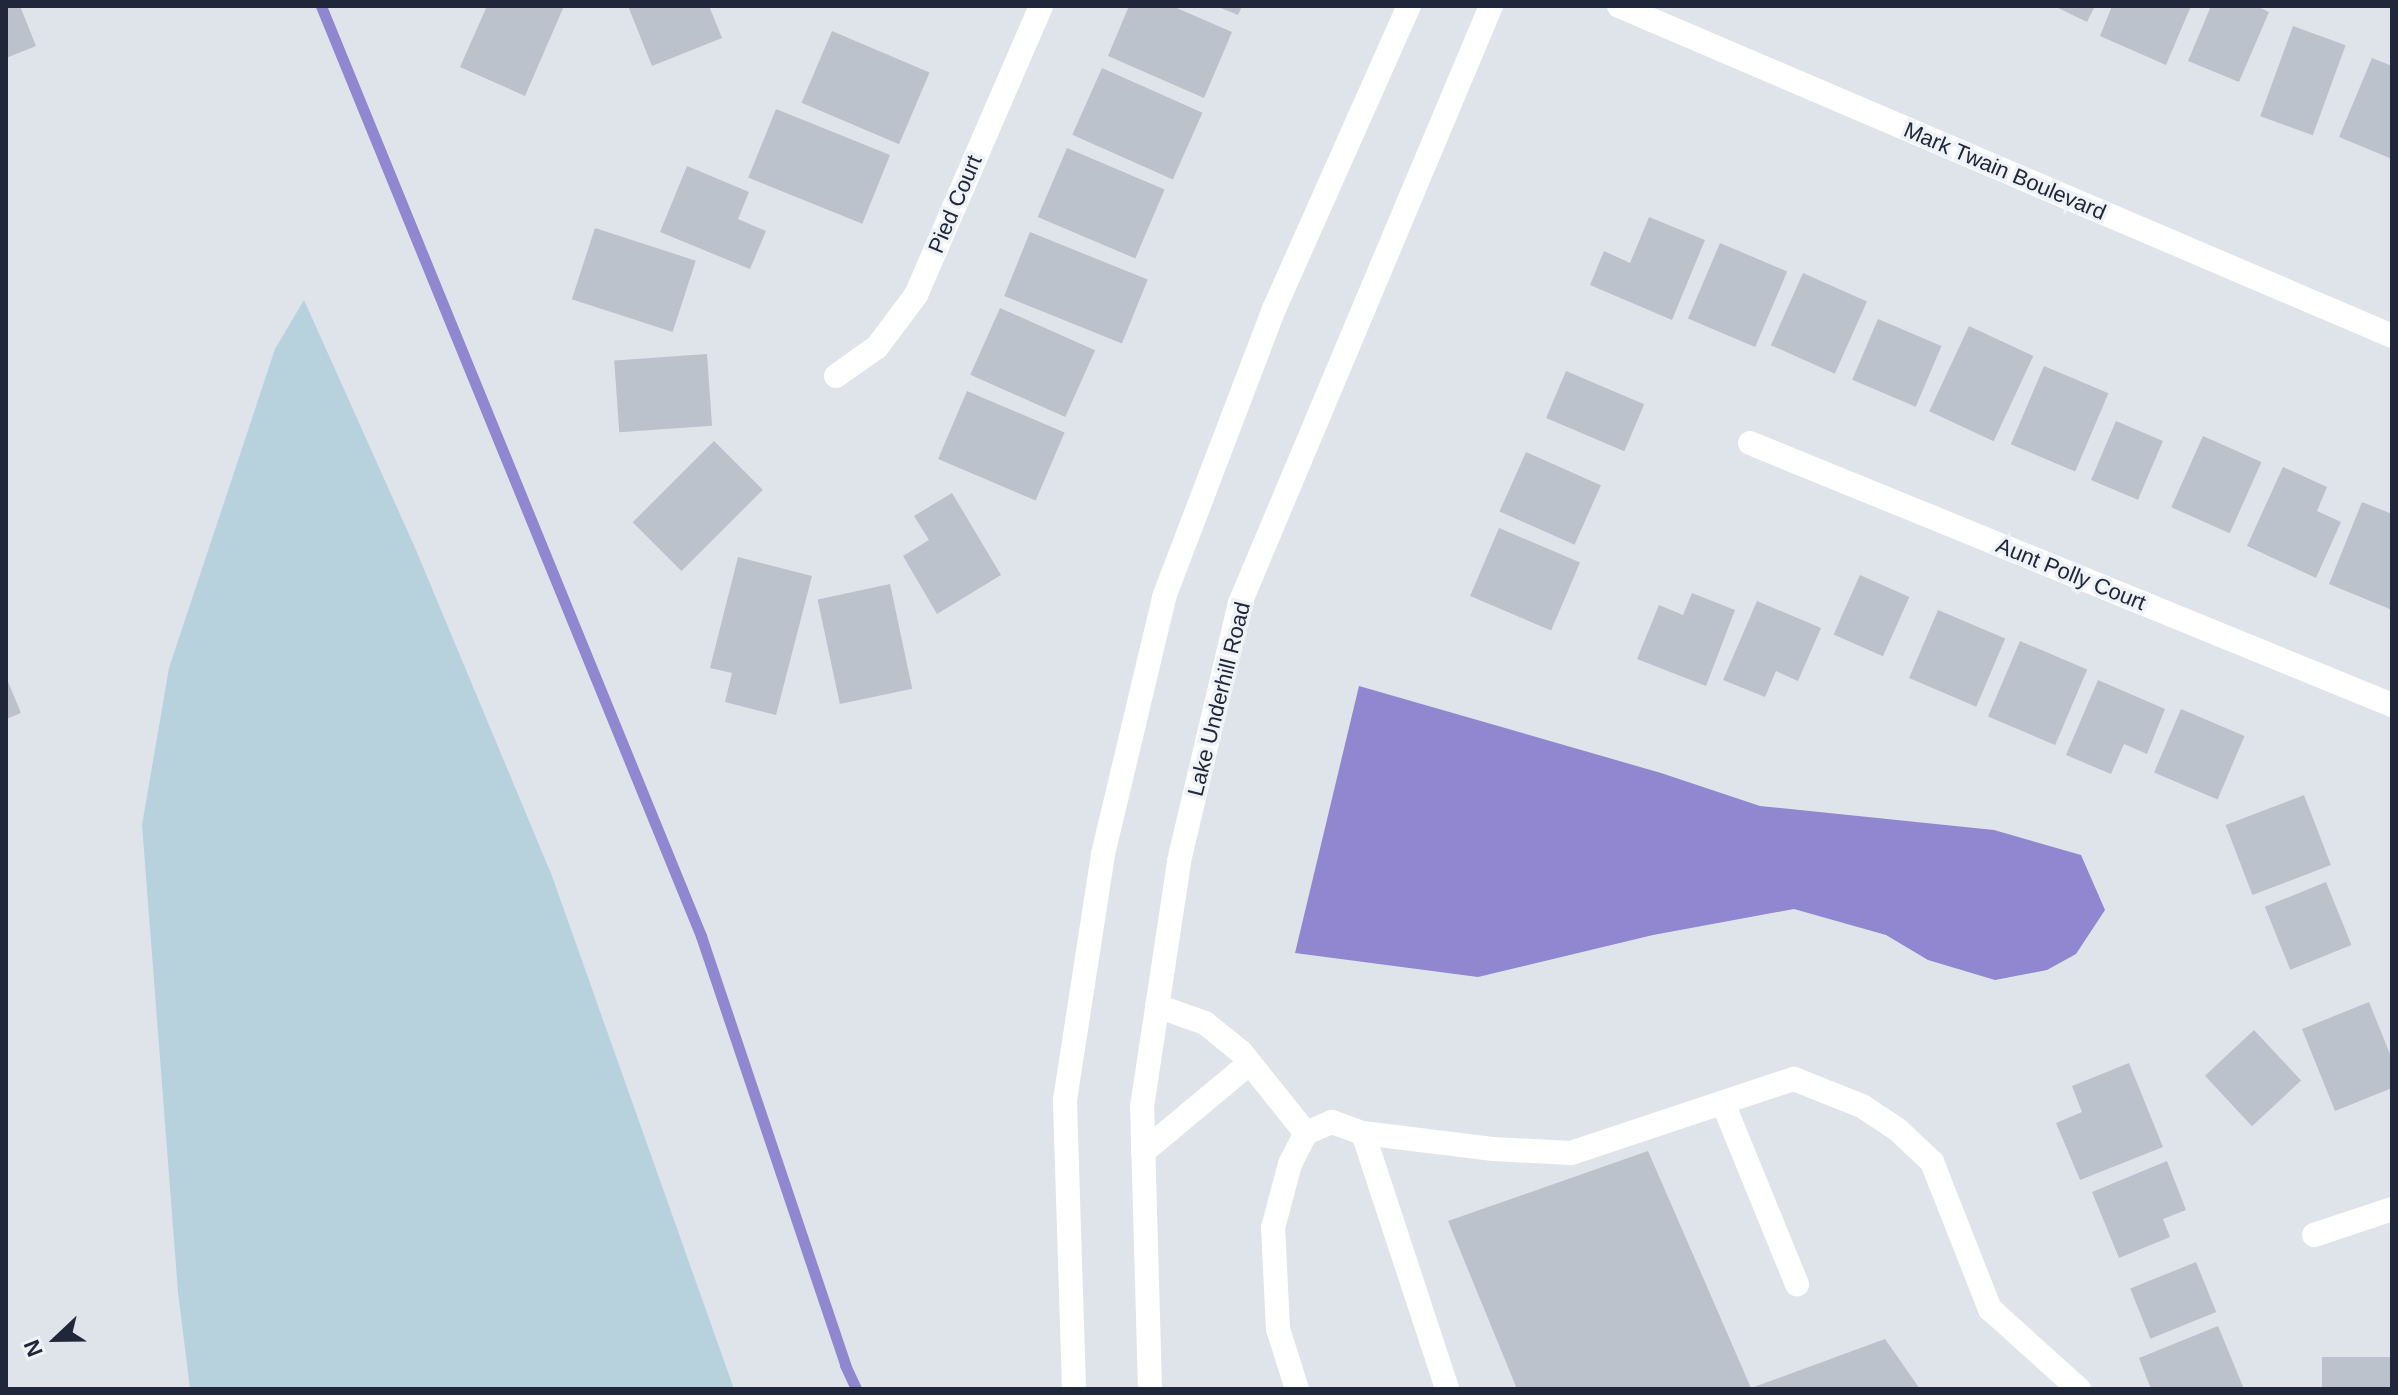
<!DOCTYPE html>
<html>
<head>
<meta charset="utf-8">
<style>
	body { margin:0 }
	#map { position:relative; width:2398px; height:1395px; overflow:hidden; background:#dfe4ea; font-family:Arial,sans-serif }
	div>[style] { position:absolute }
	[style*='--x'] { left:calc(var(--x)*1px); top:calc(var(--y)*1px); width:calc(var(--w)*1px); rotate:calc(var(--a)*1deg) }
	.green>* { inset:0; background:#b7d2dc }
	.water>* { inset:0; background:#9186d0 }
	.stream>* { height:11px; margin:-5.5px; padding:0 5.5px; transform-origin:5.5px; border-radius:5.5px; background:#9186d0 }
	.building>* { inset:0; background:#bbc2cb; transform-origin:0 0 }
	.minor>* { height:24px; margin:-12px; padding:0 12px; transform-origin:12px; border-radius:12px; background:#fff }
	span { translate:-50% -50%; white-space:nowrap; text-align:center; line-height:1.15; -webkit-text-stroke:7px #eff3f7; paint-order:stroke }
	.street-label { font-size:22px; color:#20273a }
	.frame { position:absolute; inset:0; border:8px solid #20273a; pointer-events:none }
	.north { position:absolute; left:16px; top:1299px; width:80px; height:80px; -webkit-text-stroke:6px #eff3f7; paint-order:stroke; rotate:248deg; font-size:22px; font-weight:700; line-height:32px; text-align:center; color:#20273a }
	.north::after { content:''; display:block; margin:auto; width:28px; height:36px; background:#20273a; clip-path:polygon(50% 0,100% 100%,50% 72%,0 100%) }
</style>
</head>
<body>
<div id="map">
	<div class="green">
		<i style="clip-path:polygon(304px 300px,416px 550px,552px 876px,734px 1389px,190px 1389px,178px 1292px,142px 825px,169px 668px,275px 349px)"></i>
	</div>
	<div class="water">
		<i style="clip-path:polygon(1359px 686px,1661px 773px,1760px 806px,1994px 830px,2081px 855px,2105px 910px,2076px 954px,2047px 970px,1995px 980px,1928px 960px,1886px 935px,1794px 909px,1653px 935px,1478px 977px,1295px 953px)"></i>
	</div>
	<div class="stream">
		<i style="--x:321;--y:6;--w:1005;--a:67.77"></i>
		<i style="--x:701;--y:936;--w:453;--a:71.4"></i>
		<i style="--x:845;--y:1365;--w:26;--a:65"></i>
	</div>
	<div class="building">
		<i style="clip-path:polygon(6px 6px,20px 6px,36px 46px,6px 58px)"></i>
		<i style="clip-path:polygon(487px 6px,564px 6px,525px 96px,460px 67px)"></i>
		<i style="clip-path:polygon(628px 6px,709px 6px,722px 38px,652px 66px)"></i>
		<i style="clip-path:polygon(1129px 6px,1172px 6px,1232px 32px,1204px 98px,1108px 56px)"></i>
		<i style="clip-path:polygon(1216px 6px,1242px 6px,1238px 15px)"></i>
		<i style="clip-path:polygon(2054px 6px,2095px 6px,2087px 22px)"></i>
		<i style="clip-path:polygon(2112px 6px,2191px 6px,2166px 65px,2100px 36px)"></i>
		<i style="clip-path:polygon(2211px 6px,2256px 6px,2269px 12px,2239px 82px,2188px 61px)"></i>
		<i style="left:2293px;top:26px;width:56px;height:96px;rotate:20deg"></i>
		<i style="left:832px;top:31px;width:106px;height:78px;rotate:23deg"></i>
		<i style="clip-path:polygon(2372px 58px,2392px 66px,2392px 159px,2339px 137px)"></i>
		<i style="left:1102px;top:68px;width:110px;height:73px;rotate:24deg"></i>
		<i style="left:776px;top:109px;width:123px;height:74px;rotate:22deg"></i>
		<i style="left:1067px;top:148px;width:106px;height:75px;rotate:23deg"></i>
		<i style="clip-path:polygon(687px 166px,749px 192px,738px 219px,766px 231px,750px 269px,660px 232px)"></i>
		<i style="clip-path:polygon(1649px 217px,1705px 240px,1672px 320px,1590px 285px,1604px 251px,1630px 263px)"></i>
		<i style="left:595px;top:228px;width:106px;height:75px;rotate:18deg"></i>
		<i style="left:1030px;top:232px;width:127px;height:69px;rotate:22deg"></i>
		<i style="left:1720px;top:243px;width:73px;height:82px;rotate:23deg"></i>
		<i style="left:1803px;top:273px;width:70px;height:79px;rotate:24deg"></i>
		<i style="left:1000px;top:308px;width:104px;height:73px;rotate:24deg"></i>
		<i style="left:1878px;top:319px;width:69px;height:66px;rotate:23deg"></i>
		<i style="left:1969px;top:326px;width:71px;height:94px;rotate:25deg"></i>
		<i style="left:707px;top:354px;width:72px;height:93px;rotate:86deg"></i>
		<i style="left:2044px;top:366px;width:70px;height:85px;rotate:23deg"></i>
		<i style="left:1566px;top:371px;width:85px;height:51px;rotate:23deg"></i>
		<i style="left:967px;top:391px;width:106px;height:74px;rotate:23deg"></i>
		<i style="left:2116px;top:421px;width:51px;height:64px;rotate:23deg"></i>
		<i style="left:2203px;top:436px;width:64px;height:78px;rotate:24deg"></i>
		<i style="left:714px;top:441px;width:69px;height:115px;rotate:45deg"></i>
		<i style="left:1526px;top:452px;width:82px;height:65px;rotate:24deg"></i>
		<i style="clip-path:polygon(2283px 467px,2327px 487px,2317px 511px,2341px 522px,2316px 578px,2247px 546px)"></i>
		<i style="clip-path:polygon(952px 493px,1001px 575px,937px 614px,903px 556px,929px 540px,914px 516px)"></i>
		<i style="clip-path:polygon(2362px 502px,2392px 514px,2392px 610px,2329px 584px)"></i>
		<i style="left:1499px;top:528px;width:88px;height:74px;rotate:23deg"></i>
		<i style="clip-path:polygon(738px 557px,812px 576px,776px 715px,725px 702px,732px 673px,710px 668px)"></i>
		<i style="left:1860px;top:575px;width:54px;height:65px;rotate:24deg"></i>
		<i style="left:890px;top:584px;width:107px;height:74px;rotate:78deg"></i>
		<i style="clip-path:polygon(1692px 593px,1735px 610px,1706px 686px,1637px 659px,1659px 605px,1683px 615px)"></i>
		<i style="clip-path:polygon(1757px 601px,1821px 628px,1798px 681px,1776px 671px,1765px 697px,1723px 680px)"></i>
		<i style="left:1938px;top:610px;width:73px;height:74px;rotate:23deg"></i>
		<i style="left:2020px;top:641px;width:73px;height:82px;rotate:23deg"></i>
		<i style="clip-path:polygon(6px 677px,21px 713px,6px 719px)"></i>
		<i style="clip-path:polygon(2098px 680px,2165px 709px,2147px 754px,2124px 744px,2111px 774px,2066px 755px)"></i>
		<i style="left:2181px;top:709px;width:69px;height:69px;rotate:23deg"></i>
		<i style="left:2304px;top:795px;width:75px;height:84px;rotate:69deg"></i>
		<i style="left:2326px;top:882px;width:68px;height:66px;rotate:68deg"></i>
		<i style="clip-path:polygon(2369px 1002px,2392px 1059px,2392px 1088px,2335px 1111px,2302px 1029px)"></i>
		<i style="left:2254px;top:1030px;width:69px;height:67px;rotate:47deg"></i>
		<i style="clip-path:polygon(2129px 1063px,2163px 1147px,2080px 1180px,2056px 1123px,2082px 1112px,2072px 1086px)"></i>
		<i style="clip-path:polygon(1648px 1151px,1751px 1388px,1885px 1339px,1920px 1389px,1517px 1389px,1448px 1221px)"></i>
		<i style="clip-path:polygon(2167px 1161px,2186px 1210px,2163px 1219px,2170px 1237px,2119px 1258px,2092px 1192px)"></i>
		<i style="left:2196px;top:1262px;width:54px;height:71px;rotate:68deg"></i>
		<i style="clip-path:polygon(2218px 1326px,2244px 1389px,2151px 1389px,2139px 1358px)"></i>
		<i style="left:2322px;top:1357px;width:69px;height:32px"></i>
	</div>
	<div class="minor">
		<i style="--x:1619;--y:6;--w:840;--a:23.12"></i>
		<i style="--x:836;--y:376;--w:50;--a:-35.3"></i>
		<i style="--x:877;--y:347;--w:65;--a:-53.1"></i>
		<i style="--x:916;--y:295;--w:315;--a:-66.6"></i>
		<i style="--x:1750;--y:443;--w:693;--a:22.2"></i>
		<i style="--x:1157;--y:1006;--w:51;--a:19.5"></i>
		<i style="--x:1205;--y:1023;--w:46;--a:38.9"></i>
		<i style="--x:1241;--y:1052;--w:104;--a:51.3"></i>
		<i style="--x:1723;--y:1103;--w:196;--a:67.8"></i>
		<i style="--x:1363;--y:1133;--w:269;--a:71.8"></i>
		<i style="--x:1143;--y:1152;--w:139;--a:-39.8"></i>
		<i style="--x:2314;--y:1235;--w:82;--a:-18.4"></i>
		<i style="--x:1074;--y:1389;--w:289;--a:-91.8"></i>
		<i style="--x:1065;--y:1100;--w:249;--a:-81.2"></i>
		<i style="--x:1103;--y:854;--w:264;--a:-76.6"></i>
		<i style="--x:1164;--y:597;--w:308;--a:-69.1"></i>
		<i style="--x:1274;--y:309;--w:332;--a:-66"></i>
		<i style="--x:1150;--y:1389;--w:282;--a:-91.6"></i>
		<i style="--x:1142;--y:1107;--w:249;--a:-81.4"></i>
		<i style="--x:1179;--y:861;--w:265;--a:-76.7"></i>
		<i style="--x:1240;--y:603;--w:648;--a:-67.2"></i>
		<i style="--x:1297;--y:1389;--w:63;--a:-107.6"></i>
		<i style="--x:1278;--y:1329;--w:101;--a:-92.8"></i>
		<i style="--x:1273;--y:1228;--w:66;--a:-75.1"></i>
		<i style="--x:1290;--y:1164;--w:35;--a:-63"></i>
		<i style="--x:1306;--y:1133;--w:28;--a:-23"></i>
		<i style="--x:1332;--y:1122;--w:33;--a:20"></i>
		<i style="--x:1363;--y:1133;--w:132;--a:7"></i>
		<i style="--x:1494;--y:1149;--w:77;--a:3"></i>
		<i style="--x:1571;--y:1153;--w:235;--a:-18.4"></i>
		<i style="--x:1794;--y:1079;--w:73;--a:21.7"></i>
		<i style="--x:1862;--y:1106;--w:43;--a:33.7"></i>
		<i style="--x:1898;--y:1130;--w:47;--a:43.3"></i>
		<i style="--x:1932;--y:1162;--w:158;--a:68.5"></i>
		<i style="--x:1990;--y:1309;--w:120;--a:42"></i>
	</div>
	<div class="street-label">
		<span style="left:2005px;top:171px;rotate:23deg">Mark Twain Boulevard</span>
		<span style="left:955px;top:204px;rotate:-67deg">Pied Court</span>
		<span style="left:2071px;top:574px;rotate:22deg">Aunt Polly Court</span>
		<span style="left:1219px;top:699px;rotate:-76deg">Lake Underhill Road</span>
	</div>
	<div class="frame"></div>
	<div class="north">N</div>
</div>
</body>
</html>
